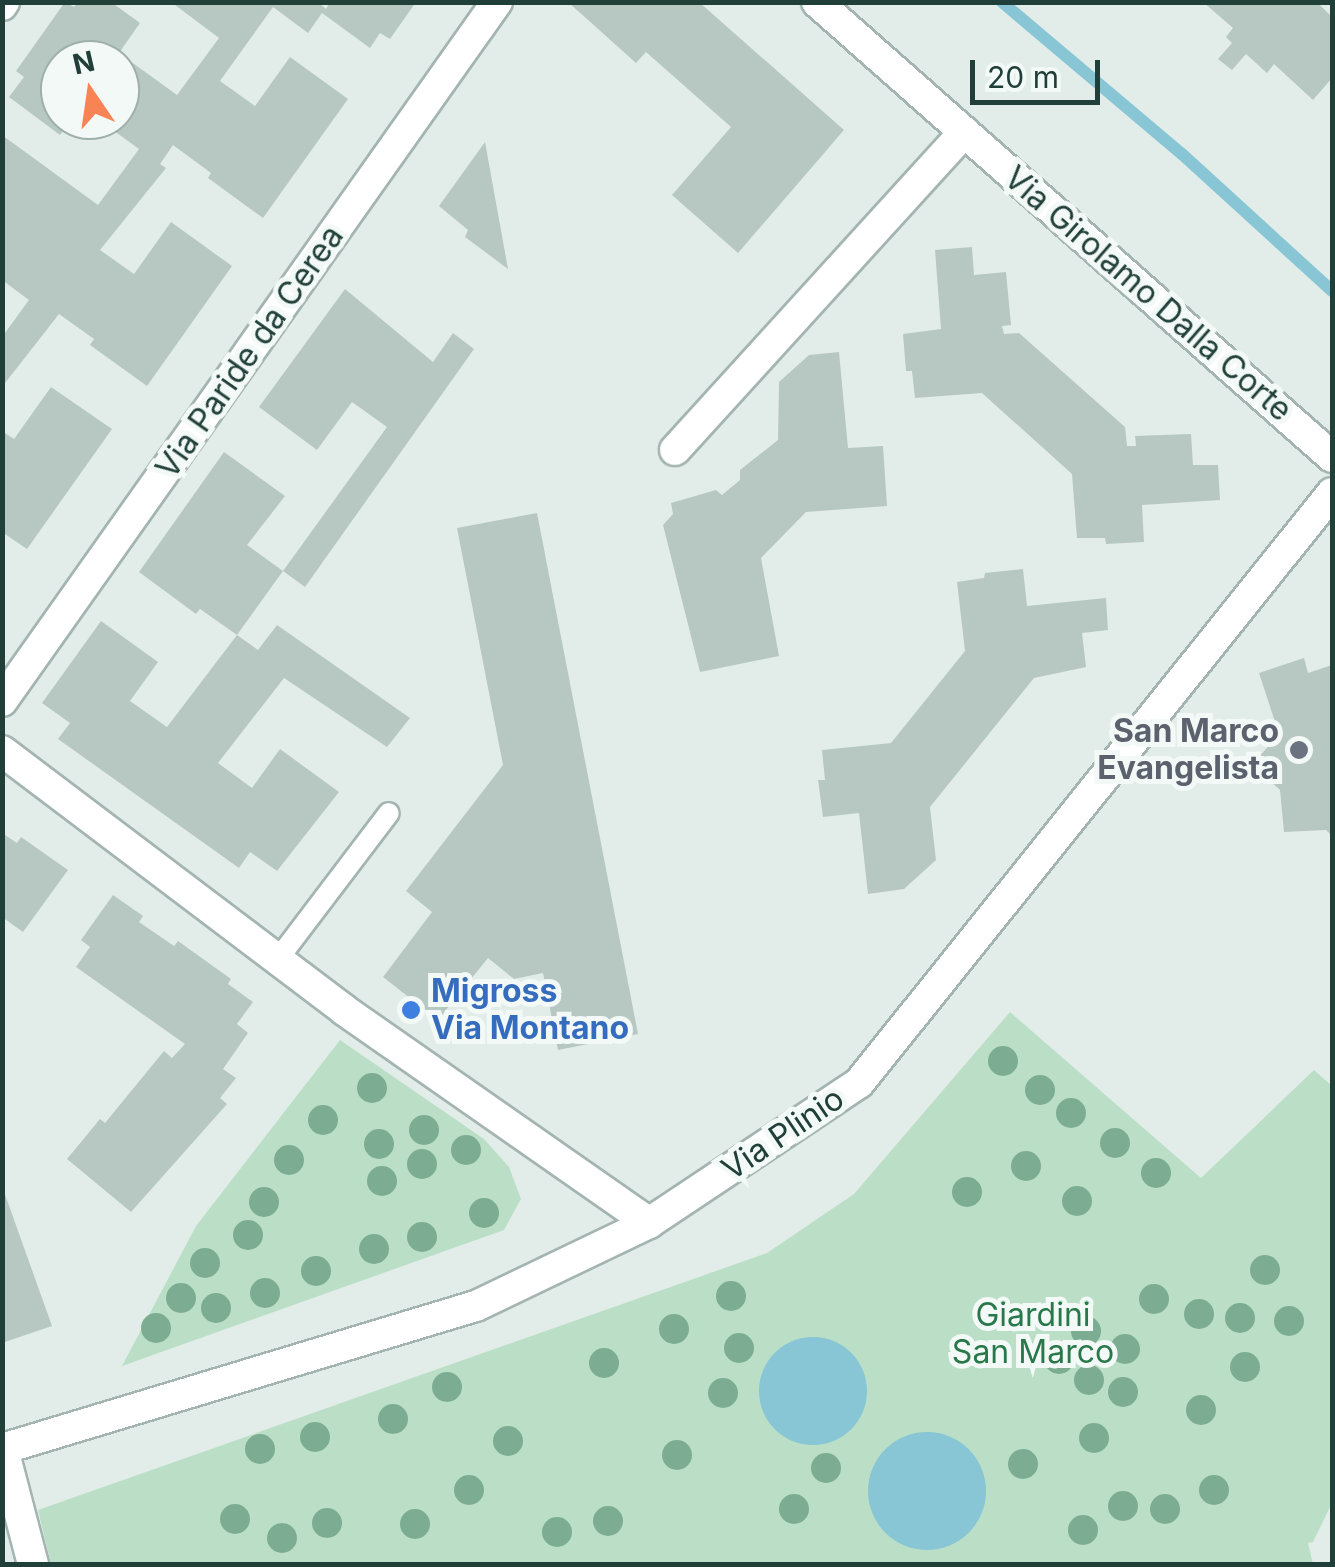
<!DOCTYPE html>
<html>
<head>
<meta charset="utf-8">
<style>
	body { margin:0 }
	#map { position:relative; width:1335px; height:1567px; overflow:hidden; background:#e2ede9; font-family:Inter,sans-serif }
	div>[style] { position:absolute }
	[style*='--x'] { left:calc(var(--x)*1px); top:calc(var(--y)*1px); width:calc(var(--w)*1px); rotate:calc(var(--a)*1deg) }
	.green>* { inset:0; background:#badfc6 }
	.water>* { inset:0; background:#88c6d5 }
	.round { border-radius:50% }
	.stream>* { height:12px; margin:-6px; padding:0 6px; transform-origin:6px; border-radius:6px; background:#88c6d5 }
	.building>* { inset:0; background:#b7c8c2 }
	.roads { filter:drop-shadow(2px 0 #a4b5b1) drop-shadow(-2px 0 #a4b5b1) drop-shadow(0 2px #a4b5b1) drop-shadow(0 -2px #a4b5b1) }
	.lane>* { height:20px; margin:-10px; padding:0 10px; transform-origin:10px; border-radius:10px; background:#fff }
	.street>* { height:30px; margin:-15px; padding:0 15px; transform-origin:15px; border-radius:15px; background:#fff }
	.secondary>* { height:30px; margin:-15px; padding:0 15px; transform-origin:15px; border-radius:15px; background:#fff }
	.trees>* { width:30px; height:30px; margin:-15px; border-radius:50%; background:#7cad92 }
	.dots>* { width:28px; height:28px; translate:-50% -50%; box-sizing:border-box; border:5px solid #f3f9f7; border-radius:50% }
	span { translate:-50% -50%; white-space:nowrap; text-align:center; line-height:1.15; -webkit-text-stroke:10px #f3f9f7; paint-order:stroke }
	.street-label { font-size:32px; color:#213f39 }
	.worship-label { font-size:32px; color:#5b616d; font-weight:700 }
	.right { translate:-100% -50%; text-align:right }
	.shop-label { font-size:32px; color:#366cbe; font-weight:700 }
	.left { translate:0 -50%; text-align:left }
	.park-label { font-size:32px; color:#29784b }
	.frame { position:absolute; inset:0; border:5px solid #213f39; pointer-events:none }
	.north { position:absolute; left:40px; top:40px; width:100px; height:100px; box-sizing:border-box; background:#f3f9f7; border:2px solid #9fafab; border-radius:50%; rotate:347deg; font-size:28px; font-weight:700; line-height:40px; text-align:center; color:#213f39 }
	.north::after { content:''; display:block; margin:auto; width:35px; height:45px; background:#f88455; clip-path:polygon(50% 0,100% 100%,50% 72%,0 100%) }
	.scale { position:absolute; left:970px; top:60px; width:130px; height:45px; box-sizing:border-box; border:5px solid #213f39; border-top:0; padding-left:12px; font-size:30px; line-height:35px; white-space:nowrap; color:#213f39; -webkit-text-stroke:8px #f3f9f7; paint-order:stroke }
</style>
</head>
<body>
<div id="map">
	<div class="green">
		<i style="clip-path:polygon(1010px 1012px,1201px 1178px,1314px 1070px,1332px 1086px,1332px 1503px,1313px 1542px,1308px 1543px,1313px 1564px,51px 1564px,38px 1510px,767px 1253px,854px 1194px)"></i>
		<i style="clip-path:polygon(340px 1040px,484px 1139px,509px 1167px,521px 1199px,504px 1230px,122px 1366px,196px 1226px)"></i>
	</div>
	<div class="water">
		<i class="round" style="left:759px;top:1337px;width:108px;height:108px"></i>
		<i class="round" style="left:868px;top:1432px;width:118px;height:118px"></i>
	</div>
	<div class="stream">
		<i style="--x:1002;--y:2;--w:236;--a:40.2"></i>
		<i style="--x:1182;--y:154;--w:203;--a:42.4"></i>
	</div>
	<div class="building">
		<i style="clip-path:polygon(65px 2px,74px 7px,78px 2px,111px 2px,140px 23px,119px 53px,177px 95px,219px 38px,171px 2px,318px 2px,326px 9px,330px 2px,416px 2px,390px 39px,380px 33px,370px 48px,322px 13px,308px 33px,273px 7px,220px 81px,255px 106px,290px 57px,348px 99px,263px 218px,208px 178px,211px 173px,173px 145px,160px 164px,166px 168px,100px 250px,134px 274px,171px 222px,232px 266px,147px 386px,90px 345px,94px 339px,59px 314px,2px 387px,2px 337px,29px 300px,2px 280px,2px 135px,98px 205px,139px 149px,99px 120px,120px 120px,120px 60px,60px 60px,60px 120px,70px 120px,60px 135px,9px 97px,24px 77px,16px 71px)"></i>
		<i style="clip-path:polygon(568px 2px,699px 2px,844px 130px,738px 253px,672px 195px,731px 127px,646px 52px,636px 63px)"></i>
		<i style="clip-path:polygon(1203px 2px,1317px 2px,1332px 17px,1332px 78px,1313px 100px,1274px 64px,1267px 73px,1246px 54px,1232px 70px,1218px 59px,1232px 43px,1226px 37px,1233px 28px)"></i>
		<i style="clip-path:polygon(485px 142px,493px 186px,508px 269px,465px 237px,468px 230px,439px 206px)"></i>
		<i style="clip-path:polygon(972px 247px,974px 275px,1006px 272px,1011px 325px,1002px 326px,1004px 334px,1019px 333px,1125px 427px,1127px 446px,1136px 446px,1135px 436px,1191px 434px,1193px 465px,1218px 465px,1220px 500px,1142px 505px,1144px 542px,1106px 544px,1105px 538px,1077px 538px,1072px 474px,982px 393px,915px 398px,912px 371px,906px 371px,903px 334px,941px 329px,935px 250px)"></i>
		<i style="clip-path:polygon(345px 289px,433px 362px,453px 333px,474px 349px,305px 587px,283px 571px,387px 427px,352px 402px,317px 450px,259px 407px)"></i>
		<i style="clip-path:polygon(839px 352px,848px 448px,883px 446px,887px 506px,806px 512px,761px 558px,779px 656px,700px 672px,663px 525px,673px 514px,671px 503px,716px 490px,722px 495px,740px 480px,740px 470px,778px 440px,779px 382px,809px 355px)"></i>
		<i style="clip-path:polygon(51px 387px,112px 429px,27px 549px,2px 532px,2px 431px,14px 439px)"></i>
		<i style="clip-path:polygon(224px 452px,285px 496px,247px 545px,283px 571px,237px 635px,200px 609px,196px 614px,139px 572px)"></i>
		<i style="clip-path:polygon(537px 513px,638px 1034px,558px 1050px,543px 973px,514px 979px,488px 958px,438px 1020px,383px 977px,432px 912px,406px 891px,503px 765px,457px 528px)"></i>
		<i style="clip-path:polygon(1023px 569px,1027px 606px,1106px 598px,1108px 630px,1082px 633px,1086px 667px,1034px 678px,930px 807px,936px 860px,904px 889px,868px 894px,859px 813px,823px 817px,818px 780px,825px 780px,822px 750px,891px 743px,965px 651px,957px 582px,984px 578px,985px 573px)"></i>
		<i style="clip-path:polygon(101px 621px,158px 662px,130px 701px,167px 727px,237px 635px,258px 650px,277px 625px,410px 718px,387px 747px,284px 678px,218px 763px,252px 788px,280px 749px,339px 792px,277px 871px,250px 852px,239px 868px,58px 739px,70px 723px,42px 703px)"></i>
		<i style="clip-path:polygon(1304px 658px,1308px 673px,1332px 665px,1332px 836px,1326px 830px,1284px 832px,1280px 790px,1252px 765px,1279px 734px,1259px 673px)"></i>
		<i style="clip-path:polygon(2px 833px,17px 843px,21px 837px,68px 870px,23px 932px,2px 917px)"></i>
		<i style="clip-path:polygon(113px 895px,143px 916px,139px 922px,174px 946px,178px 941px,231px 979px,228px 984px,253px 1002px,237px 1024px,248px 1033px,223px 1069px,236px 1078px,220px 1098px,227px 1104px,131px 1212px,67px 1159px,100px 1119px,105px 1123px,164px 1051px,172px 1058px,185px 1044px,76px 967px,90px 947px,81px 940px)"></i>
		<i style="clip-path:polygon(2px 1186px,52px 1326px,2px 1343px)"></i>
	</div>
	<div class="roads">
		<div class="lane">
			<i style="--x:278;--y:959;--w:183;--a:-52.8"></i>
		</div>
		<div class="street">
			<i style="--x:2;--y:5;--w:4;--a:-56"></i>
			<i style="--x:675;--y:450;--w:430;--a:-47.7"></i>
			<i style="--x:2;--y:701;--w:857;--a:-54.7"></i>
			<i style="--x:2;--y:751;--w:429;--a:37.1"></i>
			<i style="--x:344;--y:1010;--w:372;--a:34.9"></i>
			<i style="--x:2;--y:1449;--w:495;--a:-16.8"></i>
			<i style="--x:476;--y:1306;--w:192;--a:-25.6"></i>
			<i style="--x:649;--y:1223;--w:252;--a:-33.7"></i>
			<i style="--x:859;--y:1083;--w:756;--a:-51.28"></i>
			<i style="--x:3;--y:1449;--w:119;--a:75.4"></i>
		</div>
		<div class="secondary">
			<i style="--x:817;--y:2;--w:687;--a:41.46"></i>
		</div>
	</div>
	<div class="trees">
		<i style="left:1003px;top:1061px"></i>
		<i style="left:372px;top:1088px"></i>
		<i style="left:1040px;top:1090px"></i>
		<i style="left:1071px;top:1113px"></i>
		<i style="left:323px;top:1120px"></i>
		<i style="left:424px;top:1130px"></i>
		<i style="left:1115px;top:1143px"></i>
		<i style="left:379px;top:1144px"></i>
		<i style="left:466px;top:1150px"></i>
		<i style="left:289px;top:1160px"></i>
		<i style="left:422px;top:1164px"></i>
		<i style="left:1026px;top:1166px"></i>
		<i style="left:1156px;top:1173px"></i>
		<i style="left:382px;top:1181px"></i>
		<i style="left:967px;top:1192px"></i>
		<i style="left:1077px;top:1201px"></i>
		<i style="left:264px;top:1202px"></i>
		<i style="left:484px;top:1213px"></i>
		<i style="left:248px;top:1235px"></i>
		<i style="left:422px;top:1237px"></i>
		<i style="left:374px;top:1249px"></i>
		<i style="left:205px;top:1263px"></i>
		<i style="left:1265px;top:1270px"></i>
		<i style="left:316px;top:1271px"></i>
		<i style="left:265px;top:1293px"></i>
		<i style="left:731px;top:1296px"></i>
		<i style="left:181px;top:1298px"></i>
		<i style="left:1154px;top:1299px"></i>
		<i style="left:216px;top:1308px"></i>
		<i style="left:1199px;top:1314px"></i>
		<i style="left:1240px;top:1318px"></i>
		<i style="left:1289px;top:1321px"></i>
		<i style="left:156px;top:1328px"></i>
		<i style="left:674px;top:1329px"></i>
		<i style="left:1086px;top:1331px"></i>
		<i style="left:739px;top:1348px"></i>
		<i style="left:1125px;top:1349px"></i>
		<i style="left:1059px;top:1359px"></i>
		<i style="left:604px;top:1363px"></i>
		<i style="left:1245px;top:1367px"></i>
		<i style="left:1089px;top:1380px"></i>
		<i style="left:447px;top:1387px"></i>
		<i style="left:1123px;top:1392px"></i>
		<i style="left:723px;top:1393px"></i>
		<i style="left:1201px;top:1410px"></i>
		<i style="left:393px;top:1419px"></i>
		<i style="left:315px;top:1437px"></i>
		<i style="left:1094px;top:1438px"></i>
		<i style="left:508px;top:1441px"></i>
		<i style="left:260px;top:1449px"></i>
		<i style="left:677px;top:1455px"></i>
		<i style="left:1023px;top:1464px"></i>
		<i style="left:826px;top:1468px"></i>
		<i style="left:469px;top:1490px"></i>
		<i style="left:1214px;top:1490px"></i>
		<i style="left:1123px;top:1506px"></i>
		<i style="left:794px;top:1509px"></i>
		<i style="left:1165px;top:1509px"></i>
		<i style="left:235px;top:1519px"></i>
		<i style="left:608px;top:1521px"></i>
		<i style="left:327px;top:1523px"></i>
		<i style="left:415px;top:1524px"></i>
		<i style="left:1083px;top:1530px"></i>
		<i style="left:557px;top:1532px"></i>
		<i style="left:282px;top:1538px"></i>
	</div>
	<div class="dots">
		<i style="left:1299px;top:750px;background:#6b7280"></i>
		<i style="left:411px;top:1010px;background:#3f7fe0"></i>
	</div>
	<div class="street-label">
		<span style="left:1148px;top:294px;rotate:41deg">Via Girolamo Dalla Corte</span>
		<span style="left:250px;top:352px;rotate:-55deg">Via Paride da Cerea</span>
		<span style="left:783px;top:1134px;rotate:-34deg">Via Plinio</span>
	</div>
	<div class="worship-label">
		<span class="right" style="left:1279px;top:750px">San Marco<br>Evangelista</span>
	</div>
	<div class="shop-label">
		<span class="left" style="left:431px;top:1010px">Migross<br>Via Montano</span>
	</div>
	<div class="park-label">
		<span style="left:1033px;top:1334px">Giardini<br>San Marco</span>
	</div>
	<div class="frame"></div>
	<div class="north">N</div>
	<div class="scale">20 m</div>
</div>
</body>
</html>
